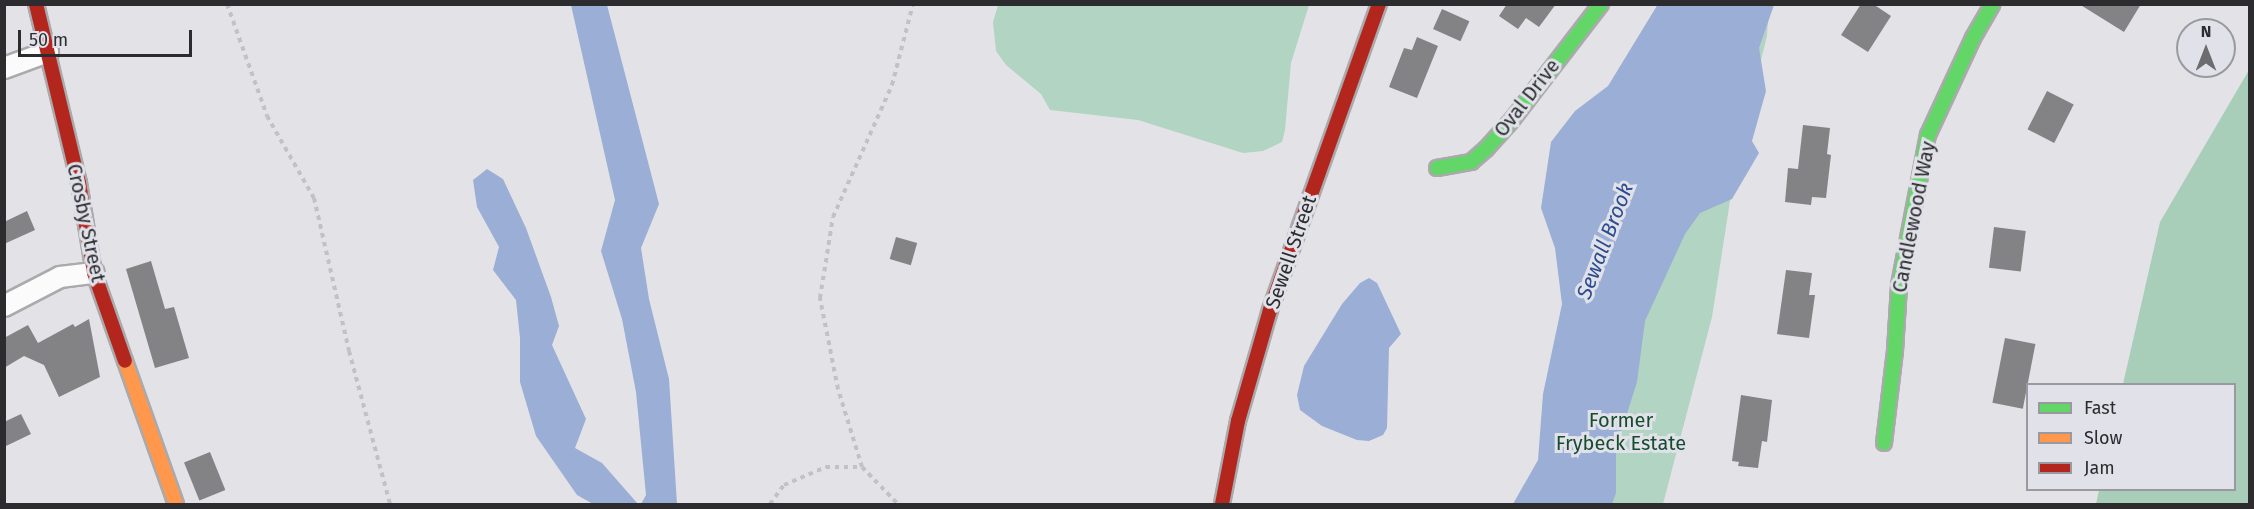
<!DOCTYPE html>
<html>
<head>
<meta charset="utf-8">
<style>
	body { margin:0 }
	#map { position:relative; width:2254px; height:509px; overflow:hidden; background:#e3e3e7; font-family:"Fira Sans",sans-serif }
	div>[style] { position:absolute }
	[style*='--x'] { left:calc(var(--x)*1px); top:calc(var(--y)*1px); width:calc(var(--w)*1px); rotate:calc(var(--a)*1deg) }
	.green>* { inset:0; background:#b2d4c2 }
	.forest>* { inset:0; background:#a8cdb9 }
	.water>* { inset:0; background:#9aaed6 }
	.building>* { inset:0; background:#838285; transform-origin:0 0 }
	.path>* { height:4px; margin-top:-2px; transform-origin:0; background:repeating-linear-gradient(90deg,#c2c2c3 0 4.5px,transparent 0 9px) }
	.roads { filter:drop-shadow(2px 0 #aaaaad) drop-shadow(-2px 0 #aaaaad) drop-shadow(0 2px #aaaaad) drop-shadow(0 -2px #aaaaad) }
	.street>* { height:20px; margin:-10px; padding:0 10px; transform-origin:10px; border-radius:10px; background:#fbfbfb }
	.fast>* { height:14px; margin:-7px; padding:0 7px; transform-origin:7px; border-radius:7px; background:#63d668 }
	.slow>* { height:14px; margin:-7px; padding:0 7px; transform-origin:7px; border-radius:7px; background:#ff974d }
	.jam>* { height:14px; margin:-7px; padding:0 7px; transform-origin:7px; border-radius:7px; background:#b3261e }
	span { translate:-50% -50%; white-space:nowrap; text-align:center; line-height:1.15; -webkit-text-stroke:6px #e1e2e9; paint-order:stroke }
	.street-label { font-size:20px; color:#2c2c2f }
	.park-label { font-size:20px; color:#164b30 }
	.water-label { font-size:21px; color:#2c4c90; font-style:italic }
	.frame { position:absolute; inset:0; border:6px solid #2c2c2f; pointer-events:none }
	.legend { position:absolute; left:2026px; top:383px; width:210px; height:108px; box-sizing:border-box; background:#e1e2e9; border:2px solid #99999f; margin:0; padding:8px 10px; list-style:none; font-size:18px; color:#2c2c2f }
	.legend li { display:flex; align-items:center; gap:12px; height:30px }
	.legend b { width:30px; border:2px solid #99999f }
	.north { position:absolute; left:2176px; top:18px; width:60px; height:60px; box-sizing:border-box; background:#e1e2e9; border:2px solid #99999f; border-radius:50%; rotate:0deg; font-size:16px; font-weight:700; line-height:24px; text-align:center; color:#2c2c2f }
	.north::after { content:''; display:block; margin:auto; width:21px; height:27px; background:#6c6c6f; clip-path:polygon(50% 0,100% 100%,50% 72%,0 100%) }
	.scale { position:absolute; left:18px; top:30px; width:174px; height:27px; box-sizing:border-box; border:3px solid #2c2c2f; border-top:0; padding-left:8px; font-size:18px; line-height:21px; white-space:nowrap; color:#2c2c2f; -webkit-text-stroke:4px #e1e2e9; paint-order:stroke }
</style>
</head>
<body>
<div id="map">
	<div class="green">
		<i style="clip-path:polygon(998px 5px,1309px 5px,1291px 63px,1285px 130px,1282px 142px,1263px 151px,1243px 153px,1138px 120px,1050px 110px,1041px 94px,1006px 65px,996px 51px,993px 22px)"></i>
		<i style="clip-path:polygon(1769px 5px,1767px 36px,1737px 156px,1712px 317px,1663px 504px,1541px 504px)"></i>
	</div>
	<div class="forest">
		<i style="clip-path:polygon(2249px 70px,2249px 504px,2096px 504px,2099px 490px,2234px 490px,2234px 384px,2123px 384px,2160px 222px)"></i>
	</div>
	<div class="water">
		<i style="clip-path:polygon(1658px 4px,1774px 5px,1759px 48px,1766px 91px,1752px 141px,1759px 153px,1732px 199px,1700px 213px,1685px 234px,1645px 321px,1637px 382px,1616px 448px,1616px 493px,1612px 504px,1513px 504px,1538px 460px,1543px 394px,1562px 304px,1555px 248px,1541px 208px,1551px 142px,1575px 111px,1608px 86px)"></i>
		<i style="clip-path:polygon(571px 5px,607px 5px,659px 204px,641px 248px,649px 299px,669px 379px,677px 504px,641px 504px,646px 495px,636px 392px,622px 319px,601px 251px,615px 200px)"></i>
		<i style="clip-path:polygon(487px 169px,503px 179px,526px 228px,551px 297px,559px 326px,552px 345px,586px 419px,575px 448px,602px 463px,638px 504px,593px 504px,577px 495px,536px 436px,520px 382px,520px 338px,516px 300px,493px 270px,499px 247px,477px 207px,473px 180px)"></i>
		<i style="clip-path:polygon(1369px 278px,1377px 283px,1401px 334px,1389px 348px,1387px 428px,1383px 435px,1369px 441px,1357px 440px,1322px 426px,1300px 410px,1297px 395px,1304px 366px,1342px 304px,1360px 283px)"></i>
	</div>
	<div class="building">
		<i style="clip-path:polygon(1507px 4px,1556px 4px,1539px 27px,1526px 18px,1518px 29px,1499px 16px)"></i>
		<i style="clip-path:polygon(1861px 4px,1873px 4px,1891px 16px,1868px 52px,1841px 35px)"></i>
		<i style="clip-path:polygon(2079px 4px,2141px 4px,2124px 32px)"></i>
		<i style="left:1442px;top:9px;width:30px;height:22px;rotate:24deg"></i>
		<i style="clip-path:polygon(1417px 37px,1438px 46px,1417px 98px,1389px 87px,1404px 48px,1412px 50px)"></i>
		<i style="left:2047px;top:91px;width:30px;height:43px;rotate:27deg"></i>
		<i style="clip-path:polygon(1803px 125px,1830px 128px,1827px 154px,1831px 155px,1826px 198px,1812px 197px,1811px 205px,1785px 202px,1788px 168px,1798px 169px)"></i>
		<i style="clip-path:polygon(27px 211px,35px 230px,4px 244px,4px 222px)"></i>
		<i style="left:1994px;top:227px;width:32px;height:41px;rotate:7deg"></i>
		<i style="left:896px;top:237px;width:22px;height:23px;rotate:16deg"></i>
		<i style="clip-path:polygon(151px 261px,165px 309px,174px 307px,189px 358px,155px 368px,126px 269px)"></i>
		<i style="clip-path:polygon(1786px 270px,1812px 273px,1809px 295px,1815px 295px,1809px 338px,1777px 334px)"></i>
		<i style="clip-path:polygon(89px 319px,100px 377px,59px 397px,44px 365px,24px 356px,4px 368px,4px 338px,28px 325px,38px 343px,73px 324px,75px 327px)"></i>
		<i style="left:2005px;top:338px;width:31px;height:66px;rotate:11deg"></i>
		<i style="clip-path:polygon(1741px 395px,1772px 400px,1767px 442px,1762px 441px,1758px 468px,1738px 466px,1739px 462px,1732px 461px)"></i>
		<i style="clip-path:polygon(21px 414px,31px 434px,4px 447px,4px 422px)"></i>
		<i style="left:210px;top:452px;width:41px;height:28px;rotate:68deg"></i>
	</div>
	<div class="path">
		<i style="--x:227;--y:4;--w:119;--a:70.3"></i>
		<i style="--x:267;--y:116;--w:95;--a:60.2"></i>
		<i style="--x:314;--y:198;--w:157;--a:77.1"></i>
		<i style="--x:349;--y:351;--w:158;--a:75"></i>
		<i style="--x:862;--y:467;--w:82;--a:-107.1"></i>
		<i style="--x:838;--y:389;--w:93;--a:-101.2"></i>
		<i style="--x:820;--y:298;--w:82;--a:-80.9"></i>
		<i style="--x:833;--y:217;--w:145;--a:-65.9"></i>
		<i style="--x:892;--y:85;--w:84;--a:-75.5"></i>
		<i style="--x:770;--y:504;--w:24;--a:-54"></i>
		<i style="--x:784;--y:485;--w:46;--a:-23.2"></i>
		<i style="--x:826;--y:467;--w:36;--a:0"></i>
		<i style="--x:862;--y:467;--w:52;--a:45.8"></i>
	</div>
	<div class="roads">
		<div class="street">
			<i style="--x:4;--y:68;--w:47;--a:-20"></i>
			<i style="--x:4;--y:306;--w:63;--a:-27.4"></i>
			<i style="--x:60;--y:277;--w:34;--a:-7"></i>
		</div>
		<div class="fast">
			<i style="--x:1437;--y:168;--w:35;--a:-10"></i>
			<i style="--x:1471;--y:162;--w:20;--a:-41"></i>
			<i style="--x:1486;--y:149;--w:39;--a:-48"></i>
			<i style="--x:1512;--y:120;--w:146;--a:-52.5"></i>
			<i style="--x:1884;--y:443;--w:93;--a:-83.2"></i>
			<i style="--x:1895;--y:351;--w:66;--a:-86.5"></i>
			<i style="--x:1899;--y:285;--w:153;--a:-79.1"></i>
			<i style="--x:1928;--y:135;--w:107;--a:-65.1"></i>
			<i style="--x:1973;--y:38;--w:39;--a:-60"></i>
		</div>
		<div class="slow">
			<i style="--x:125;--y:361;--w:152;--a:70.4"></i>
		</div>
		<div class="jam">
			<i style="--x:36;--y:4;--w:184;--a:76.5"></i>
			<i style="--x:79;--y:183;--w:91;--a:80.5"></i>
			<i style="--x:94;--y:273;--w:93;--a:70.6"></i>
			<i style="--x:1222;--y:504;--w:85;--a:-79.1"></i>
			<i style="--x:1238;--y:421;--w:116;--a:-73.9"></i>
			<i style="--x:1270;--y:310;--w:325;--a:-70.4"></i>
		</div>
	</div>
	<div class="street-label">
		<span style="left:1527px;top:98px;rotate:-52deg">Oval Drive</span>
		<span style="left:1914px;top:217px;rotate:-79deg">Candlewood Way</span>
		<span style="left:86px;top:223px;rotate:78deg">Crosby Street</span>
		<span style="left:1291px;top:252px;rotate:-71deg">Sewell Street</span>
	</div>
	<div class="park-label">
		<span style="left:1621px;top:432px">Former<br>Frybeck Estate</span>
	</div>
	<div class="water-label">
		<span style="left:1605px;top:241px;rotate:-69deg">Sewall Brook</span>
	</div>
	<div class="frame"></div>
	<ul class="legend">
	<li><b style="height:8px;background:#63d668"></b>Fast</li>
	<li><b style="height:8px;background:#ff974d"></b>Slow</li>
	<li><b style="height:8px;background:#b3261e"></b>Jam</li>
	</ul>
	<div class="north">N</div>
	<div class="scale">50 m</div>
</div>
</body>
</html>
